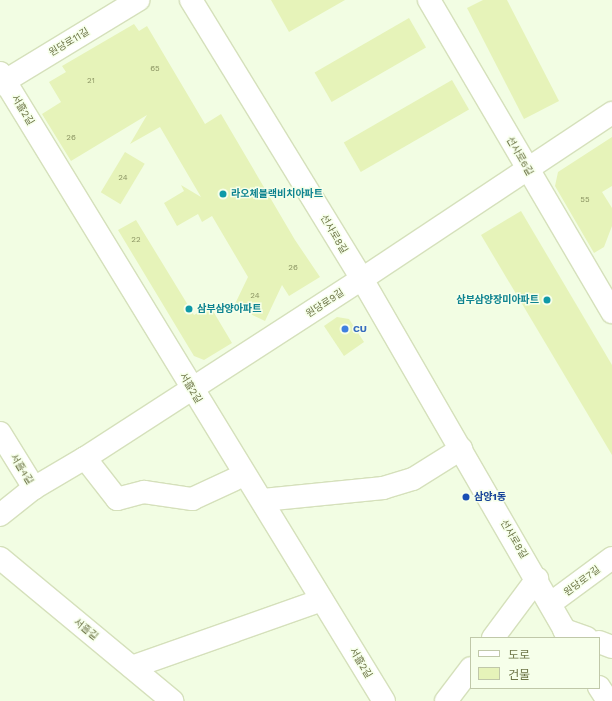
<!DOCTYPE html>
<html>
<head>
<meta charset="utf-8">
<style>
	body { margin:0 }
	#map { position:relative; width:612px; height:701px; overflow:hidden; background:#f2fde3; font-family:"Work Sans","Noto Sans KR",sans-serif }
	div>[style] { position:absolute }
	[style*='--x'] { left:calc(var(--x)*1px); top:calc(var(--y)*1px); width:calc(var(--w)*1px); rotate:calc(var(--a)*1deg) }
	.building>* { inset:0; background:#e6f3b9; transform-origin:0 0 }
	.roads { filter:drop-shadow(1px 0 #d5e0bb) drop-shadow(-1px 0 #d5e0bb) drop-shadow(0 1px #d5e0bb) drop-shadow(0 -1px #d5e0bb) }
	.street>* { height:22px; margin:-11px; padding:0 11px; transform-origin:11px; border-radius:11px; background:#fff }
	.secondary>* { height:22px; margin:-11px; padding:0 11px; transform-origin:11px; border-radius:11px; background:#fff }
	.dots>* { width:11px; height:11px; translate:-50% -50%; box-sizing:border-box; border:2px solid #f6ffea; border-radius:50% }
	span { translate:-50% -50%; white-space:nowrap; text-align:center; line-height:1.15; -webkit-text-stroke:3px #f6ffea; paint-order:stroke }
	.number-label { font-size:8px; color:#8c9564 }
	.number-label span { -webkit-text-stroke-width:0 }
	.street-label { font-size:10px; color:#6e7648 }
	.culture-label { font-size:10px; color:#0d838f; font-weight:700 }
	.left { translate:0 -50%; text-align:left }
	.right { translate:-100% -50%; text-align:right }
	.shop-label { font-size:10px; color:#366cbe; font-weight:700 }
	.transit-label { font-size:10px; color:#164399; font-weight:700 }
	.legend { position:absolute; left:470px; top:637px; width:130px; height:52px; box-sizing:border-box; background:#f6ffea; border:1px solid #c0c8a9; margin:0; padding:5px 7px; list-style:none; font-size:12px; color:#6e7648 }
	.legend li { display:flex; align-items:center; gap:8px; height:20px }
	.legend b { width:20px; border:1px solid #c0c8a9 }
</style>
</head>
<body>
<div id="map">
	<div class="building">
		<i style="clip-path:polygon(271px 0,345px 0,289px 32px)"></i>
		<i style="clip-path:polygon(483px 0,507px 0,559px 101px,524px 119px,467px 8px)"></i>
		<i style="left:409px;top:18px;width:34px;height:109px;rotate:60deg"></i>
		<i style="clip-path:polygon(134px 24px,139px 31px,147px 26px,205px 124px,221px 114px,295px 240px,320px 277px,289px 296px,282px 285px,265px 321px,234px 306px,248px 277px,212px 216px,202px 222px,198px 214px,177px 226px,164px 203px,184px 191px,181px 185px,201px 197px,160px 127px,130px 144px,147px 115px,71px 161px,42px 114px,61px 102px,49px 82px,66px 72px,62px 66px)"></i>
		<i style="left:452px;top:80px;width:34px;height:125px;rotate:60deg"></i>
		<i style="clip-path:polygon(612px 137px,612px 186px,602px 192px,612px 208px,612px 226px,604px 247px,594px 253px,555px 186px,558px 172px)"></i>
		<i style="left:125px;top:152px;width:23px;height:47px;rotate:31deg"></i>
		<i style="clip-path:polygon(521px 211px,612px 365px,612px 455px,481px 235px)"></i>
		<i style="clip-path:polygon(136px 220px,194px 315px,210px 306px,232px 343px,204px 360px,194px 356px,118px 230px)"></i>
		<i style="clip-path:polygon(337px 317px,349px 319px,364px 342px,344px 356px,324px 326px)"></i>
	</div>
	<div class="roads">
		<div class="street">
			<i style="--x:429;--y:0;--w:362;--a:59.6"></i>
			<i style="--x:0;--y:73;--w:736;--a:58.56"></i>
			<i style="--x:0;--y:84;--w:162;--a:-31.3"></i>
			<i style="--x:362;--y:279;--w:300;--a:-33.6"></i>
			<i style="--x:0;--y:433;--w:65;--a:58.3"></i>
			<i style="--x:85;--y:458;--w:52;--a:52"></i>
			<i style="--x:117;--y:499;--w:28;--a:-15"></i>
			<i style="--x:144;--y:492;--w:49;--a:8.3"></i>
			<i style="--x:192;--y:499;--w:57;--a:-24.8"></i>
			<i style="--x:263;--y:500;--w:121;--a:-5.7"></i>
			<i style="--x:383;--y:488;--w:31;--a:-17"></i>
			<i style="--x:413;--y:479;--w:57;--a:-32"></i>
			<i style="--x:0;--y:558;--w:224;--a:39.7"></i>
			<i style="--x:551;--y:603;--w:76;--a:-36.4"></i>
			<i style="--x:564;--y:630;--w:24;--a:19"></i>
			<i style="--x:599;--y:642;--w:14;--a:21"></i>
			<i style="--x:132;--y:667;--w:201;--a:-19.4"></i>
		</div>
		<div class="secondary">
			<i style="--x:191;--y:0;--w:327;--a:58.5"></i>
			<i style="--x:362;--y:279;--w:414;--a:60"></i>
			<i style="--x:0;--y:515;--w:43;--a:-38.5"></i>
			<i style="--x:34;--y:488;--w:59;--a:-30.5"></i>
			<i style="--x:85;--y:458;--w:330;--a:-32.9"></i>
			<i style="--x:493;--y:638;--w:74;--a:-53.3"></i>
			<i style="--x:599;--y:687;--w:17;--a:57"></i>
			<i style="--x:446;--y:701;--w:41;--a:-52.9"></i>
		</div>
	</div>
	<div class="dots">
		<i style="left:223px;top:194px;background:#0f9aa8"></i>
		<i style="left:547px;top:300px;background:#0f9aa8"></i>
		<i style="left:189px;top:309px;background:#0f9aa8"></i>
		<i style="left:345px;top:329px;background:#3f7fe0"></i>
		<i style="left:466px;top:497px;background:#1a4fb4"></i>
	</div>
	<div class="number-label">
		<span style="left:155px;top:69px">65</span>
		<span style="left:91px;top:81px">21</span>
		<span style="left:71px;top:138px">26</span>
		<span style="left:123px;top:178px">24</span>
		<span style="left:585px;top:200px">55</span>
		<span style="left:136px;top:240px">22</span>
		<span style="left:293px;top:268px">26</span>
		<span style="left:255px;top:296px">24</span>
	</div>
	<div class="street-label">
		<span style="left:69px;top:42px;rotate:-31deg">원당로11길</span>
		<span style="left:23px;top:110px;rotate:59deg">서흘2길</span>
		<span style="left:520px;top:156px;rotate:60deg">선사로6길</span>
		<span style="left:334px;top:234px;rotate:59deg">선사로8길</span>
		<span style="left:325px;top:303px;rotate:-33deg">원당로9길</span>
		<span style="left:191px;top:388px;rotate:59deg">서흘2길</span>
		<span style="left:22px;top:469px;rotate:58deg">서흘4길</span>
		<span style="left:514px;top:539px;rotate:59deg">선사로8길</span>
		<span style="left:582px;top:581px;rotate:-37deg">원당로7길</span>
		<span style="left:86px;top:629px;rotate:39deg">서흘길</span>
		<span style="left:361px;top:663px;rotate:59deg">서흘2길</span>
	</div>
	<div class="culture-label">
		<span class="left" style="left:231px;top:194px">라오체블랙비치아파트</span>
		<span class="right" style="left:539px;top:300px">삼부삼양장미아파트</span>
		<span class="left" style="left:197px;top:309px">삼부삼양아파트</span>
	</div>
	<div class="shop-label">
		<span class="left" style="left:353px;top:329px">CU</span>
	</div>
	<div class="transit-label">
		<span class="left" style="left:474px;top:497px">삼양1동</span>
	</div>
	<ul class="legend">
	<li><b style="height:5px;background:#fff"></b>도로</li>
	<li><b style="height:11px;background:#e6f3b9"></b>건물</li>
	</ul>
</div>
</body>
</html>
